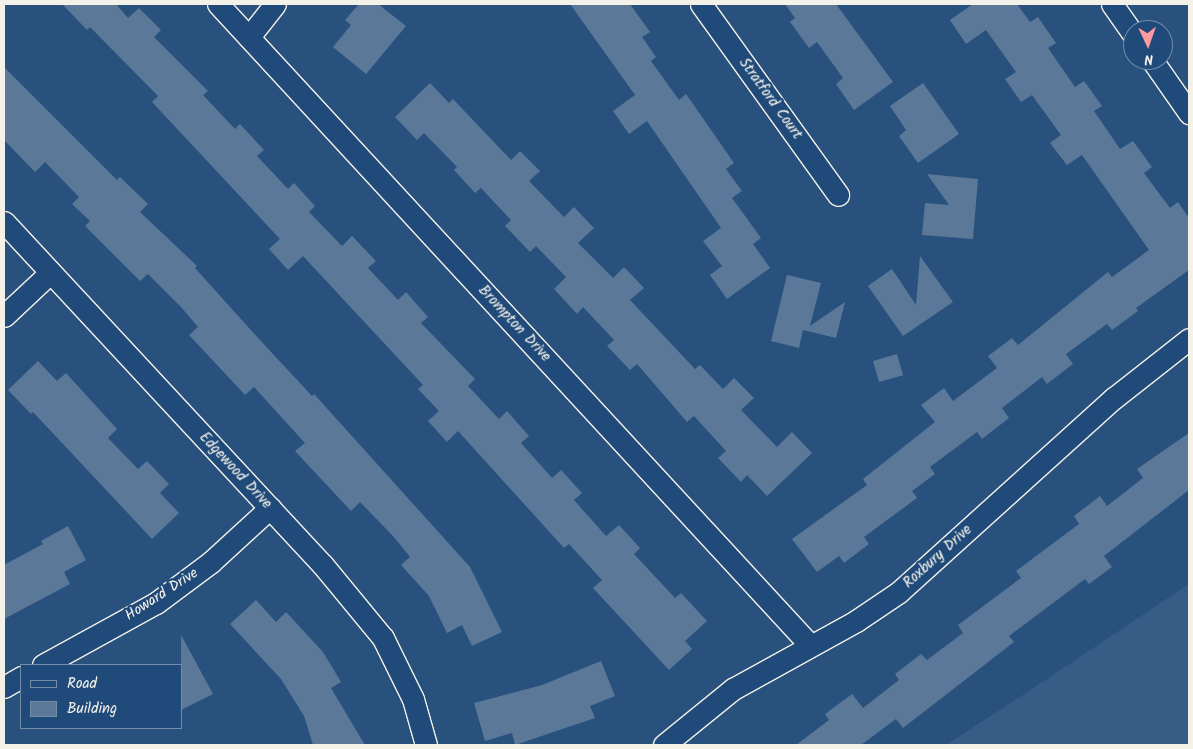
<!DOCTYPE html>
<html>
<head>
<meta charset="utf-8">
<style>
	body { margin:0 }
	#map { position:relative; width:1193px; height:749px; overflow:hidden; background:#28517e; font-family:Kalam,sans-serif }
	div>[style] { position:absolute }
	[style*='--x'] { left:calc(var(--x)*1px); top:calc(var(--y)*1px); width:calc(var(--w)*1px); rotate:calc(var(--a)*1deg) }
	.built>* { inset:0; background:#375d86 }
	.building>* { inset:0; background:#5b7899; transform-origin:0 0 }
	.roads { filter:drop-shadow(1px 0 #f4f1e8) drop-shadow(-1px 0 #f4f1e8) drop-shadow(0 1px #f4f1e8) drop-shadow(0 -1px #f4f1e8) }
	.street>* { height:21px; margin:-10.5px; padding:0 10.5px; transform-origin:10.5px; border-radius:10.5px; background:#1f4a7a }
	span { translate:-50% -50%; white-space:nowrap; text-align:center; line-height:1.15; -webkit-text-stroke:4.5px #1f4a7a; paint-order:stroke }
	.street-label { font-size:15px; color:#f4f1e8 }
	.frame { position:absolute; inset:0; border:5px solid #f4f1e8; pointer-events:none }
	.legend { position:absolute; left:20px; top:664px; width:162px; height:65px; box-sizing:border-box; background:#1f4a7a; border:1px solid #748da6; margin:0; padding:6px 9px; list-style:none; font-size:15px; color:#f4f1e8 }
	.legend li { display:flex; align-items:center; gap:10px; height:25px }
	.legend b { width:25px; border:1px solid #748da6 }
	.north { position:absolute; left:1123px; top:20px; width:50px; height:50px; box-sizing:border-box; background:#1f4a7a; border:1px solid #748da6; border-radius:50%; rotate:177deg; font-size:14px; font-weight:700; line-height:20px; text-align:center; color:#f4f1e8 }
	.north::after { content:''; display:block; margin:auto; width:18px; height:22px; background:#ff9aa2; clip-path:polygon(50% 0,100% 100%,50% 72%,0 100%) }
</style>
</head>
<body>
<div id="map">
	<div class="built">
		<i style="clip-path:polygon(1189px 584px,1189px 745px,946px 745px,1035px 687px)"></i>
	</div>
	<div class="building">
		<i style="clip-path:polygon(62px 4px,116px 4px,128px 18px,139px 8px,161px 30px,154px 37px,208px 91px,203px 95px,235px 129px,240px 124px,264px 150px,257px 156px,288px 189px,294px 183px,315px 206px,309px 212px,342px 246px,352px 236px,376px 261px,368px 268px,398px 300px,406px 292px,428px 317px,421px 323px,475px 379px,468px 386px,499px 419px,507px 411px,529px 436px,521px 443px,552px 478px,561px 470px,582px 493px,574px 500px,606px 536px,619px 525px,640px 548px,634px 554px,675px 598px,681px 593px,707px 621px,685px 641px,692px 649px,669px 670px,593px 588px,602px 580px,569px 544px,564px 548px,458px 431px,447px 442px,428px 421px,439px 411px,418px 389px,423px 385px,303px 256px,288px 270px,269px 249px,280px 239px,152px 102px,158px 96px,90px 27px,87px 30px)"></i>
		<i style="clip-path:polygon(359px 4px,378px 4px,406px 26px,366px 74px,333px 47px,351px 25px,345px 20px)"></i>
		<i style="clip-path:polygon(570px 4px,630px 4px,650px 32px,642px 37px,656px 57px,651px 61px,679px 100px,686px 94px,734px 163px,726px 169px,742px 191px,732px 198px,761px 238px,753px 244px,770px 268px,727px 299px,710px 275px,722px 266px,703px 241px,721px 228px,647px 121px,629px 134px,613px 111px,635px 95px)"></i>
		<i style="clip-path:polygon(785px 4px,836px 4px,893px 82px,854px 110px,836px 84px,843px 78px,817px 42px,809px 48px,790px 22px,795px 18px)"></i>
		<i style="clip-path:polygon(973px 4px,1017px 4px,1030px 22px,1038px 17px,1056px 43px,1048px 48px,1075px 87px,1084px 81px,1102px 106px,1094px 111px,1120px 149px,1133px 141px,1152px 167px,1144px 173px,1170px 208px,1178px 202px,1189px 218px,1189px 270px,1136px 308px,1138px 311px,1112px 330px,1107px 324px,1066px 354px,1073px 364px,1047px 384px,1042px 377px,1002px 408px,1009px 418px,982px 439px,977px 432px,930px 467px,935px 474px,912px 491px,917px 498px,864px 537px,869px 544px,844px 563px,839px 556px,817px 572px,792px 539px,867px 485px,863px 479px,935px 422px,921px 405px,944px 388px,953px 401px,997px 368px,988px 356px,1012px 338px,1018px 345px,1108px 272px,1112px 277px,1149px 250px,1082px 155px,1067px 165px,1050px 143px,1061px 135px,1032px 95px,1021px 102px,1005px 79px,1016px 72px,986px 30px,966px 44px,950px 20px)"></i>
		<i style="clip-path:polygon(4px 67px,117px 180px,120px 177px,148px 204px,140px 212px,197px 266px,195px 268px,259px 339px,312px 396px,314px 394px,470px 567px,502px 632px,472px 646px,462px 625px,447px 633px,429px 596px,401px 565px,410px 557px,393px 536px,360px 502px,351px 511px,295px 451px,305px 443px,254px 387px,245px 395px,189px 335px,198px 327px,181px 307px,148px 274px,140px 281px,85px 226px,90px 221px,72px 204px,79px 197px,45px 162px,35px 172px,4px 140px)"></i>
		<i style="clip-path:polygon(430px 83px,449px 103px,453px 99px,511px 160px,520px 151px,540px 171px,529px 181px,564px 217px,574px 207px,594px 228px,578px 243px,613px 278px,624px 267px,644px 288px,630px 300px,695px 369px,700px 365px,723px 389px,734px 378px,754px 398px,741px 410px,777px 447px,792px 432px,812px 453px,767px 496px,747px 475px,741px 482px,718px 458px,726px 451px,694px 416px,687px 422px,637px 364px,630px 370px,607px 346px,614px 340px,583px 307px,577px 314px,554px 289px,566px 277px,536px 246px,530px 252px,505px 226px,511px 220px,481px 188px,475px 193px,454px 170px,457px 167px,424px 133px,417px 140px,395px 117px)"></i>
		<i style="clip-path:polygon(923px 83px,959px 134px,918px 163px,899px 136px,906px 130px,890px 106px)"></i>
		<i style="clip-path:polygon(927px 174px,978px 179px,973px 239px,922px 235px,925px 203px,949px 205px)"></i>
		<i style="clip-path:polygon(920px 256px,953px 302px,903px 336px,868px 286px,892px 269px,916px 305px)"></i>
		<i style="clip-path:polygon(787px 275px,821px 283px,810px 326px,845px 302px,836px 338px,803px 330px,799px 348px,771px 341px)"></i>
		<i style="left:897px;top:354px;width:22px;height:25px;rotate:74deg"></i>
		<i style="clip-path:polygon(38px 361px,57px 381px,66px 373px,117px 429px,108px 438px,138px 469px,147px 461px,169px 484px,160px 493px,179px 513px,152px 539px,33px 412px,31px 414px,8px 390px)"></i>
		<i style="clip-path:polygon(1189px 433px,1189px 490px,1104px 556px,1112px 567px,1089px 584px,1085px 579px,1009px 636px,1014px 642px,903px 728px,896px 719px,861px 745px,796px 745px,829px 720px,825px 714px,852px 694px,863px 708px,899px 680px,895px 674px,921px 654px,927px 660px,963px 633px,958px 625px,1021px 578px,1016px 571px,1079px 524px,1074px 516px,1100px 496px,1107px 506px,1143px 478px,1137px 469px)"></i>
		<i style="clip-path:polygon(68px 526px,86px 560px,64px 572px,70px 584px,4px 619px,4px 565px,43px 544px,41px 541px)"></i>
		<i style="clip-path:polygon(256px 600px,276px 622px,286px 612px,323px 652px,341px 682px,331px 688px,365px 745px,313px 745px,304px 716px,281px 679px,230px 624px)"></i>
		<i style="clip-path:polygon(181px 635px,213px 694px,181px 710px)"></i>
		<i style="clip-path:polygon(601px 661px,615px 696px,590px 706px,595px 718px,515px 745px,512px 733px,485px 741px,474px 703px,542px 685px)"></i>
	</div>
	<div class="roads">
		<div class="street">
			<i style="--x:218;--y:4;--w:873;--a:47.28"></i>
			<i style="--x:701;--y:4;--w:235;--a:54.3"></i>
			<i style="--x:1112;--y:4;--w:37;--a:55"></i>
			<i style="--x:249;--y:37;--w:42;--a:-51.8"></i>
			<i style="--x:1152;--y:60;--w:65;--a:55.1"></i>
			<i style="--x:4;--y:222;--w:467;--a:47.1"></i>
			<i style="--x:322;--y:564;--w:96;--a:50.5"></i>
			<i style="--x:383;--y:638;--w:68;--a:63.8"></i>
			<i style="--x:413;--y:699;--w:48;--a:74.2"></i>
			<i style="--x:4;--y:316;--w:63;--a:-43.1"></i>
			<i style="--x:43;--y:665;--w:129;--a:-28.8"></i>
			<i style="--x:156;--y:603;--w:69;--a:-36.7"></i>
			<i style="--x:211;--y:562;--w:80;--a:-42.5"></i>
			<i style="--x:4;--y:687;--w:20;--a:-30"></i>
			<i style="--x:664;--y:745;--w:89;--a:-39.1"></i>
			<i style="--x:733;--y:689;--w:141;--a:-28.9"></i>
			<i style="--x:856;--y:621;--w:52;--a:-34"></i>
			<i style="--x:899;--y:592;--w:290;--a:-42.1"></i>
			<i style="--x:1114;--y:398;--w:95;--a:-38.2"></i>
		</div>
	</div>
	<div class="street-label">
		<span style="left:770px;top:99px;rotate:54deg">Stratford Court</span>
		<span style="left:514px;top:324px;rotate:47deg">Brompton Drive</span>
		<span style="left:235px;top:471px;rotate:47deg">Edgewood Drive</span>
		<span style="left:938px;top:557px;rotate:-42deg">Roxbury Drive</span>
		<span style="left:162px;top:595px;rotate:-33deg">Howard Drive</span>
	</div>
	<div class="frame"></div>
	<ul class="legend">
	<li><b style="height:6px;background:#1f4a7a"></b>Road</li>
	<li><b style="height:14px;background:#5b7899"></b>Building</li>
	</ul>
	<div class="north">N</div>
</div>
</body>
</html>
